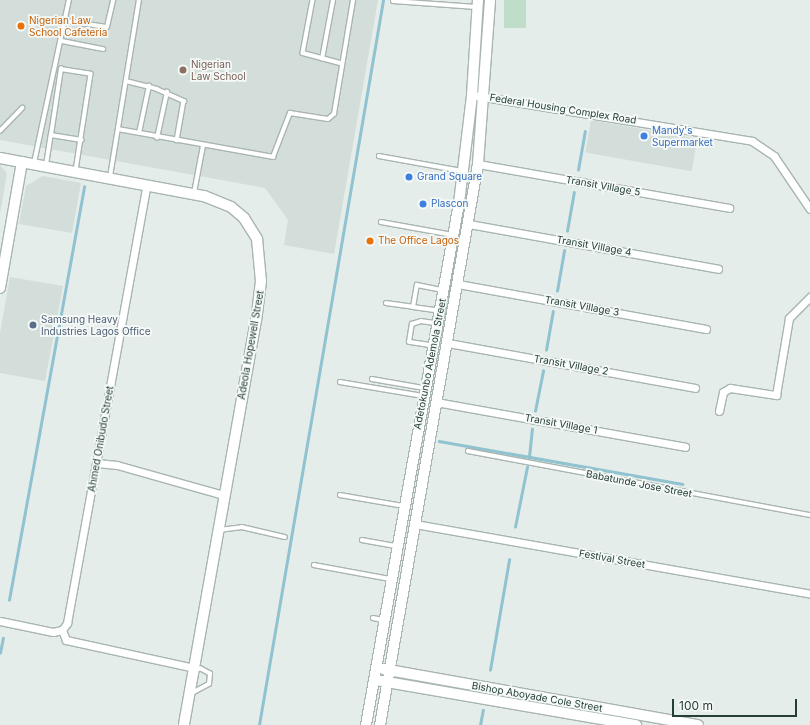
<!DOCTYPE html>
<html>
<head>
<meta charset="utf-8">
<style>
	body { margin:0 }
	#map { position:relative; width:810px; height:725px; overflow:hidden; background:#e5edea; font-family:Inter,sans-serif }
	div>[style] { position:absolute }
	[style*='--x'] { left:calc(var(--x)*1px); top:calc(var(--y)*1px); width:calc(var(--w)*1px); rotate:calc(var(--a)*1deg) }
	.built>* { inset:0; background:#d3ddd9; transform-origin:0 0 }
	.green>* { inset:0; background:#bfddc8; transform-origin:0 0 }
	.stream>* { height:2.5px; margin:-1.25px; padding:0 1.25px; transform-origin:1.25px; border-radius:1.25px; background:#90c2cf }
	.roads { filter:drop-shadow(1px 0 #a8b5b1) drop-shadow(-1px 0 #a8b5b1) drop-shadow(0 1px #a8b5b1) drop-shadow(0 -1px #a8b5b1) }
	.lane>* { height:3.5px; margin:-1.75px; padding:0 1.75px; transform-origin:1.75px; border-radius:1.75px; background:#fff }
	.street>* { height:7px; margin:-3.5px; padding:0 3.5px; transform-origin:3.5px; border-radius:3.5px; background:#fff }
	.secondary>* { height:10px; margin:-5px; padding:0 5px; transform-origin:5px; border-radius:5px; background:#fff }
	.dots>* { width:11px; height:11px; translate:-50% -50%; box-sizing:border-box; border:2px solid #f5faf8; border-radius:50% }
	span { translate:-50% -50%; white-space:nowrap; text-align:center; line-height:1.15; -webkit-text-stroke:3.5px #f5faf8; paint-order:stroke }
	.food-label { font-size:10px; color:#c56008 }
	.left { translate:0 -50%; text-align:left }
	.education-label { font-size:10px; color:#785e54 }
	.street-label { font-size:10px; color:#253e38 }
	.shop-label { font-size:10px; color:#366cbe }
	.service-label { font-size:10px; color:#4e5e75 }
	.scale { position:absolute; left:672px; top:699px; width:125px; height:18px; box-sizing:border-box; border:2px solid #253e38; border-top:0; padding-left:5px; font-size:12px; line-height:14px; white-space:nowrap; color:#253e38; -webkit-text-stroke:3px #f5faf8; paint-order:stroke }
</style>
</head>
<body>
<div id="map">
	<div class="built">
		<i style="clip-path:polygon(0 0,378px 0,334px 254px,284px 245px,288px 220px,265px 188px,0 140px)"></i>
		<i style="left:591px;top:120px;width:108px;height:33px;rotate:10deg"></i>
		<i style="clip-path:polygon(0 165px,7px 173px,0 214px)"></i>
		<i style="clip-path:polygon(43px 176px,81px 183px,72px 233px,19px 224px,26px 186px)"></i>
		<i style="clip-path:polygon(10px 277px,63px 286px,45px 381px,0 373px,0 333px)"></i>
	</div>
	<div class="green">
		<i style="left:504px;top:0;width:22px;height:28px"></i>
	</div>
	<div class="stream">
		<i style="--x:578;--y:170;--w:39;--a:-80"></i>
		<i style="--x:567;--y:231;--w:39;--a:-80"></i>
		<i style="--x:557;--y:291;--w:41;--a:-80.1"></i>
		<i style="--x:546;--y:350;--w:39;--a:-80"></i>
		<i style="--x:535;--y:411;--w:41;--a:-78.7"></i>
		<i style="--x:439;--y:441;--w:247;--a:10"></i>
		<i style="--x:529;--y:457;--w:28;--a:-84"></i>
		<i style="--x:515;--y:527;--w:61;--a:-78.7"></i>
		<i style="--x:9;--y:600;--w:420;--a:-79.7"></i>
		<i style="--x:0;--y:653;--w:15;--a:-79"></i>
		<i style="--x:490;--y:670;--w:112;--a:-80.2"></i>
		<i style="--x:259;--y:725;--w:736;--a:-80.29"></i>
		<i style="--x:480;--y:725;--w:15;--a:-79"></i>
	</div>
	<div class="roads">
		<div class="lane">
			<i style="--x:313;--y:0;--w:54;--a:100.7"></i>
			<i style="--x:303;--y:53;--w:39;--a:15"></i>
			<i style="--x:393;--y:1;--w:83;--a:4.1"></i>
			<i style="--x:66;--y:21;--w:41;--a:8.3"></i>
			<i style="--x:107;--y:27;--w:28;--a:-77"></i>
			<i style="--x:62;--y:41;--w:42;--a:11"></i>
			<i style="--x:322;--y:59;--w:60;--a:-79.4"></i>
			<i style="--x:126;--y:81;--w:32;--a:14"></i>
			<i style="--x:157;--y:89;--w:30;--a:24"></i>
			<i style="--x:184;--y:101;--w:40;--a:100"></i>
			<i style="--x:118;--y:129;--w:158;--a:10.2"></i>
			<i style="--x:273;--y:157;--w:47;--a:-68.9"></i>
			<i style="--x:290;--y:113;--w:38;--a:9"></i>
			<i style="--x:328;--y:119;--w:8;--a:-40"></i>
			<i style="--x:334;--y:114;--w:116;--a:-80.5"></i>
			<i style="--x:0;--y:131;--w:32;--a:-46"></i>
			<i style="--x:139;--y:133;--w:48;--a:-78"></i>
			<i style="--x:51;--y:135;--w:67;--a:-81.4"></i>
			<i style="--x:61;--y:69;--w:30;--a:9"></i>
			<i style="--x:91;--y:74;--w:98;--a:98.8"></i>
			<i style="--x:157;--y:138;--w:47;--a:-77.7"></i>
			<i style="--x:379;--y:156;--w:84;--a:10.2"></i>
			<i style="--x:34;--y:163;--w:167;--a:-77.9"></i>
			<i style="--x:46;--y:165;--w:30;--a:-81"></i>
			<i style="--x:51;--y:135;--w:31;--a:9"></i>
			<i style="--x:110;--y:177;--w:179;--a:-80.7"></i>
			<i style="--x:194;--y:193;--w:48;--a:-79.2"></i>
			<i style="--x:381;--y:222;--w:73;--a:10.2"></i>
			<i style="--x:386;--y:303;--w:27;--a:8"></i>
			<i style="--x:413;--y:307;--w:22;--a:-80"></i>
			<i style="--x:417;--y:285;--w:25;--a:11"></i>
			<i style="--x:413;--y:307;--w:27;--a:8"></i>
			<i style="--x:433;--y:346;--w:24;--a:-171"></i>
			<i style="--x:409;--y:342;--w:18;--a:-81"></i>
			<i style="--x:412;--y:324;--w:9;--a:-18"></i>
			<i style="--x:421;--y:321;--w:15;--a:8"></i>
			<i style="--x:372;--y:379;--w:53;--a:9.8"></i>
			<i style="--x:340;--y:382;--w:84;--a:9.6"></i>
			<i style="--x:468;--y:451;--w:348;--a:10.6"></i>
			<i style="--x:340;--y:495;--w:65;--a:9.8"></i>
			<i style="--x:219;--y:530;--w:23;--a:-7"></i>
			<i style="--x:242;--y:527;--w:44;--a:13.1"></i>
			<i style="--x:362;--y:540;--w:35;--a:10"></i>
			<i style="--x:314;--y:565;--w:77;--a:10.4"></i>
			<i style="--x:373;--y:618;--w:10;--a:11"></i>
			<i style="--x:192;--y:693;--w:19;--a:-28"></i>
			<i style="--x:209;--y:684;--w:10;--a:-84"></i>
			<i style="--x:210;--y:674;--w:10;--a:-151"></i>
			<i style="--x:201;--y:669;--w:5;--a:169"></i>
		</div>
		<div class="street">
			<i style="--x:472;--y:95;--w:284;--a:9.3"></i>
			<i style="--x:752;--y:141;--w:27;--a:34"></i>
			<i style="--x:774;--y:156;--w:64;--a:55.8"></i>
			<i style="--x:478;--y:164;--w:255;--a:9.9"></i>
			<i style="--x:469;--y:224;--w:253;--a:10.2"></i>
			<i style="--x:458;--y:284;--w:252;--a:10.3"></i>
			<i style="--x:448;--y:343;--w:251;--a:10.3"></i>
			<i style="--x:436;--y:402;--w:253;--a:10.2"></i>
			<i style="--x:719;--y:411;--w:19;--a:-78"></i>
			<i style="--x:723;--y:392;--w:8;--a:-30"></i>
			<i style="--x:730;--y:388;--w:47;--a:8.7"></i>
			<i style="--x:776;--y:395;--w:78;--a:-80.4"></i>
			<i style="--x:789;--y:318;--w:30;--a:-45"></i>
			<i style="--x:97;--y:463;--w:20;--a:6"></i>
			<i style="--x:117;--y:465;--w:111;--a:15.7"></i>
			<i style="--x:415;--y:524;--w:401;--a:10"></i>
			<i style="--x:0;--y:621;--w:54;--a:11.7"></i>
			<i style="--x:53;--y:632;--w:9;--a:-13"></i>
			<i style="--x:62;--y:630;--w:9;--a:-54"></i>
			<i style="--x:67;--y:623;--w:446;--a:-79.7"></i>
			<i style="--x:62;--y:630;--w:11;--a:68"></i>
			<i style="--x:66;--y:640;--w:131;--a:12.3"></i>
		</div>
		<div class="secondary">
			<i style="--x:0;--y:158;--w:208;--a:10.6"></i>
			<i style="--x:204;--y:196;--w:29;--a:22"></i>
			<i style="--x:231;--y:207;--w:17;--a:40"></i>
			<i style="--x:244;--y:218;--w:25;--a:58"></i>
			<i style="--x:257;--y:239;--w:42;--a:84.6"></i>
			<i style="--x:261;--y:281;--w:39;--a:97"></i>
			<i style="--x:256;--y:320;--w:411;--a:100.1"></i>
			<i style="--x:0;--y:288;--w:128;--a:-80.1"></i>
			<i style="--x:383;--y:669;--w:320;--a:10.1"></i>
			<i style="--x:381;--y:681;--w:259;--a:9.8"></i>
			<i style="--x:366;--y:725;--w:530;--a:-79.9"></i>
			<i style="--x:459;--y:203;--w:109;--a:-83.1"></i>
			<i style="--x:472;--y:95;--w:95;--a:-86.4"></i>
			<i style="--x:380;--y:725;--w:569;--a:-80.09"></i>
			<i style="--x:478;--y:164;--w:164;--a:-85.8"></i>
		</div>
	</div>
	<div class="dots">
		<i style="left:21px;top:26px;background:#e8710a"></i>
		<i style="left:183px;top:70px;background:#8d6e63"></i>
		<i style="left:644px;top:136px;background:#3f7fe0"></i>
		<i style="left:409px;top:177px;background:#3f7fe0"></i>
		<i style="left:423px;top:204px;background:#3f7fe0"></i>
		<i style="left:370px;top:241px;background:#e8710a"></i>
		<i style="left:33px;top:325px;background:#5c6f8a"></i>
	</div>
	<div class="food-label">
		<span class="left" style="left:29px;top:26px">Nigerian Law<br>School Cafeteria</span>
		<span class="left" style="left:378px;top:241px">The Office Lagos</span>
	</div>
	<div class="education-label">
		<span class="left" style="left:191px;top:70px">Nigerian<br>Law School</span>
	</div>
	<div class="street-label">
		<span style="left:563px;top:109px;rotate:9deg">Federal Housing Complex Road</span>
		<span style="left:603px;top:186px;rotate:10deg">Transit Village 5</span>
		<span style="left:594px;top:246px;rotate:10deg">Transit Village 4</span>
		<span style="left:582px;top:306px;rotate:10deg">Transit Village 3</span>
		<span style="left:251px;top:345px;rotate:-80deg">Adeola Hopewell Street</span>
		<span style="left:430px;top:364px;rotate:-79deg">Adetokunbo Ademola Street</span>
		<span style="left:571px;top:365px;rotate:10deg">Transit Village 2</span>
		<span style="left:561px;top:424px;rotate:10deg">Transit Village 1</span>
		<span style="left:101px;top:439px;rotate:-80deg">Ahmed Onibudo Street</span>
		<span style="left:639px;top:484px;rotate:11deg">Babatunde Jose Street</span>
		<span style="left:612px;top:559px;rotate:10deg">Festival Street</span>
		<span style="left:537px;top:697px;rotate:10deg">Bishop Aboyade Cole Street</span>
	</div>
	<div class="shop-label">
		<span class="left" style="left:652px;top:136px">Mandy's<br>Supermarket</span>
		<span class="left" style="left:417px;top:177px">Grand Square</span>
		<span class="left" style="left:431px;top:204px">Plascon</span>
	</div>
	<div class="service-label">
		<span class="left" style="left:41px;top:325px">Samsung Heavy<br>Industries Lagos Office</span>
	</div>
	<div class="scale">100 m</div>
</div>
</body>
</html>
